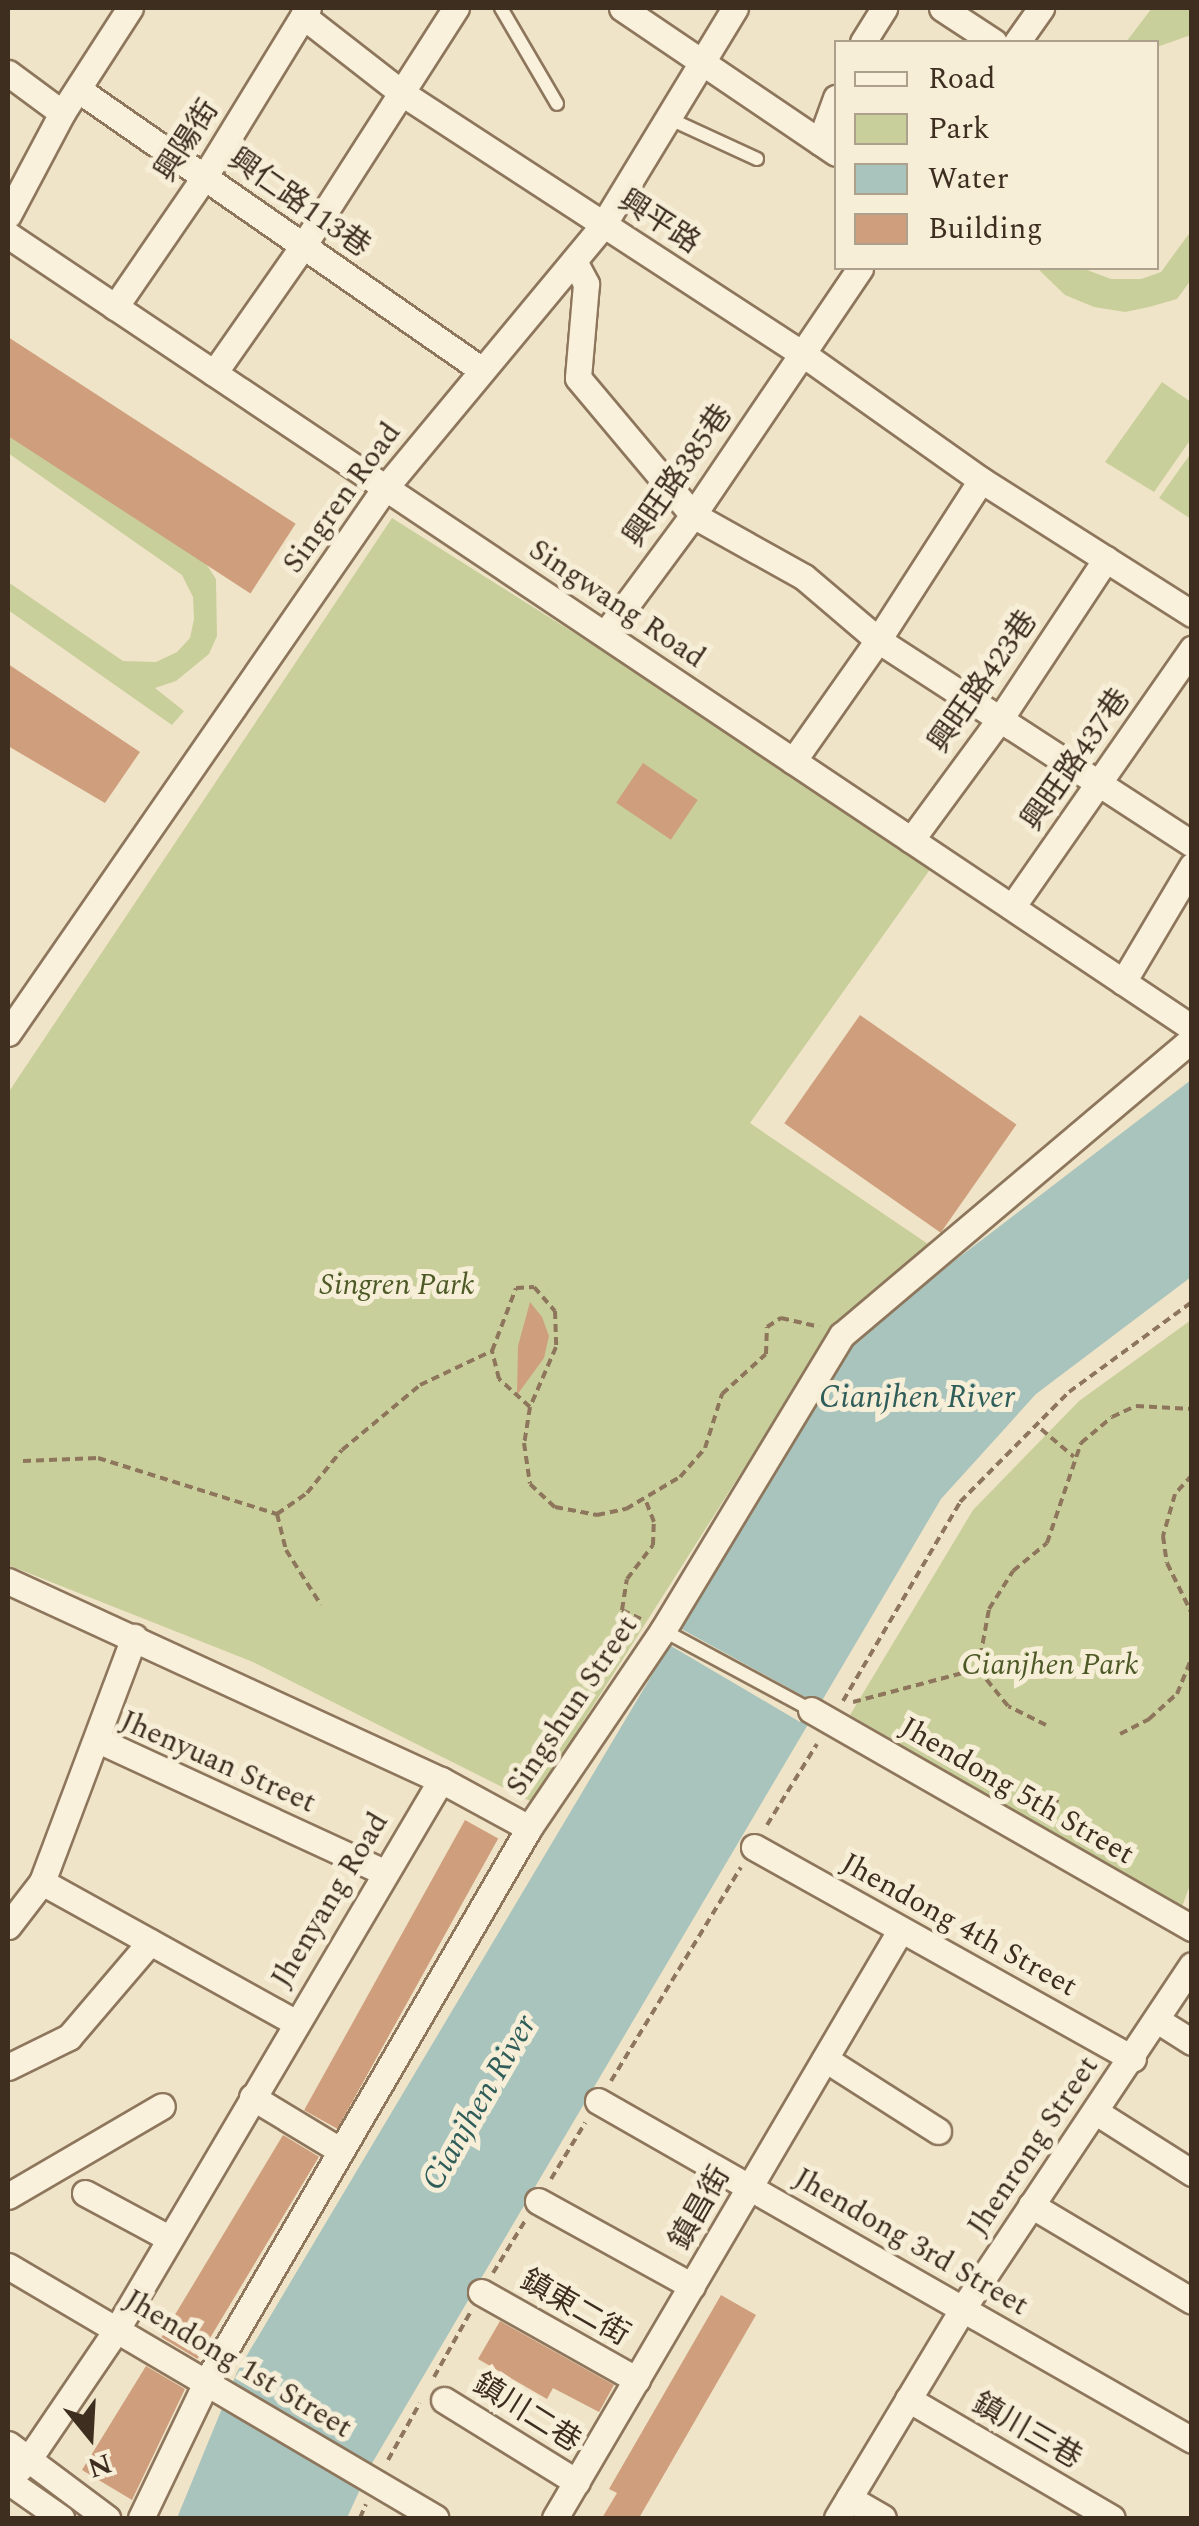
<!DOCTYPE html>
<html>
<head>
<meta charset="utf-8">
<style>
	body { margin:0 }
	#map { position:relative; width:1199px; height:2526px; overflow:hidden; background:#f0e4c8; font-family:Spectral,"Noto Sans TC",serif }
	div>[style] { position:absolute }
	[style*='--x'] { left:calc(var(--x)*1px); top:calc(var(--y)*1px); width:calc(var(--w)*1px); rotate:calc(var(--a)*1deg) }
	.green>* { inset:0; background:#c9cf9b }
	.water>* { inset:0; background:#a9c4bc }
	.pier>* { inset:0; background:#f0e4c8 }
	.building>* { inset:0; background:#cf9f7d; transform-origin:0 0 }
	.path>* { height:4px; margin-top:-2px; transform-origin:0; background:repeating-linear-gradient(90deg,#8d765c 0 8px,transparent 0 13px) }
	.roads { filter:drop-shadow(2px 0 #8d765c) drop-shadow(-2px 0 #8d765c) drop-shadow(0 2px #8d765c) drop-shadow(0 -2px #8d765c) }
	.service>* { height:12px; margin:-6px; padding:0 6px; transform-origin:6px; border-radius:6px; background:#faf1dc }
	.minor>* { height:25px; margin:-12.5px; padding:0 12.5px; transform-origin:12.5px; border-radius:12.5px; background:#faf1dc }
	span { translate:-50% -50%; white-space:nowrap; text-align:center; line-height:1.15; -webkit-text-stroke:10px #f7eed8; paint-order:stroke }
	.street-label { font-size:30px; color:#3d2e20 }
	.park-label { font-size:30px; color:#4d5a26; font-style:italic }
	.water-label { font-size:32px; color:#2f5d5a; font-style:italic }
	.frame { position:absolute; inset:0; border:10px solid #3d2e20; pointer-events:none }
	.legend { position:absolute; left:834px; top:40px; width:325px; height:230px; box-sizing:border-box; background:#f7eed8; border:2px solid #ada18e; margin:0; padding:12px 18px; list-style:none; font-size:30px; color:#3d2e20 }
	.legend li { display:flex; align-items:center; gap:20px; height:50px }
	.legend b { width:50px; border:2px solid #ada18e }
	.north { position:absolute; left:40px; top:2386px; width:100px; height:100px; -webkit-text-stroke:8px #f7eed8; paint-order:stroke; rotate:162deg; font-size:28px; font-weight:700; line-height:40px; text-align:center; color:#3d2e20 }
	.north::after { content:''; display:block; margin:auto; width:35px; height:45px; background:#3d2e20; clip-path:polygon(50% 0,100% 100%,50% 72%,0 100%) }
</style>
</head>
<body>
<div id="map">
	<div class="green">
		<i style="clip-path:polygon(1152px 8px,1191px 8px,1191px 35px,1157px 47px,1156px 42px,1126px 42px)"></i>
		<i style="clip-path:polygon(1191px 231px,1191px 280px,1177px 299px,1149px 307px,1125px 312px,1094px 307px,1065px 295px,1037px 268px,1082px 268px,1111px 279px,1141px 279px,1161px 272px)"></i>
		<i style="clip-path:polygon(1162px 382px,1191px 402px,1191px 439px,1154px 492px,1105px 462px)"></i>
		<i style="clip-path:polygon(8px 426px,201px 556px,216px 579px,217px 636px,209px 654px,176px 681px,155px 688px,184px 711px,172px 725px,8px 610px,8px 582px,123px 661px,156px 662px,177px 652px,190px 638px,194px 619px,193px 597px,182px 575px,8px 453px)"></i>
		<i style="clip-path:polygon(1191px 453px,1191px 519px,1159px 498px)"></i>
		<i style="clip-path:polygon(392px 518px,936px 861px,750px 1123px,928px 1244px,828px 1336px,532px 1802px,253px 1662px,8px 1565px,8px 1093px)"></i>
		<i style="clip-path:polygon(1191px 1320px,1192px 1879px,1182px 1907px,850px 1715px,973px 1510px,1079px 1401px)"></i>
	</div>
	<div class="water">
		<i style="clip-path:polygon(1191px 1080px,1191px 1277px,1036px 1394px,941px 1499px,371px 2465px,347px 2518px,177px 2518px,237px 2372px,852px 1339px)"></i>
	</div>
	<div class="pier">
		<i style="clip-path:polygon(676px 1626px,814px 1702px,800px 1722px,666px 1643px)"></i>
	</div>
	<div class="building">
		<i style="left:8px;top:337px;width:343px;height:83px;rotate:33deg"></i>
		<i style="clip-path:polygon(8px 664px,140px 752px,105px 803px,8px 746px)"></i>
		<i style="left:643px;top:763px;width:66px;height:48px;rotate:34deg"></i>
		<i style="left:860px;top:1015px;width:191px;height:132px;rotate:35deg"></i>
		<i style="clip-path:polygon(530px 1302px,542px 1317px,549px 1336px,544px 1358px,517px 1395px,518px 1346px)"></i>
		<i style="left:465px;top:1820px;width:38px;height:332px;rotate:29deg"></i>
		<i style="left:283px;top:2135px;width:42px;height:236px;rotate:31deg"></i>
		<i style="clip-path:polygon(721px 2295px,756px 2315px,639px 2518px,602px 2518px,617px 2493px,609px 2489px)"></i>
		<i style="clip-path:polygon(500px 2321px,614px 2385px,599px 2412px,553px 2388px,547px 2399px,478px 2359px)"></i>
		<i style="clip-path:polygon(146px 2366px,185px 2389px,132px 2500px,82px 2470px)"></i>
	</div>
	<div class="path">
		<i style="--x:530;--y:1407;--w:42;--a:-137.9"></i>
		<i style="--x:499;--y:1379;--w:29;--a:-104"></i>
		<i style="--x:492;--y:1351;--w:67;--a:-69.1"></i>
		<i style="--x:516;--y:1288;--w:18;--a:-3"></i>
		<i style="--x:534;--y:1287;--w:32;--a:49"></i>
		<i style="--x:555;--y:1311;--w:36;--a:88"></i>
		<i style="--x:556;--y:1347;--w:65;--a:113.4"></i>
		<i style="--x:530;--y:1407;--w:36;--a:99"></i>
		<i style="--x:524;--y:1443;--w:41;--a:81.7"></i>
		<i style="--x:530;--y:1484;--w:34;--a:43"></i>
		<i style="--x:555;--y:1507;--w:43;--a:10.8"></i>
		<i style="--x:597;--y:1515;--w:30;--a:-12"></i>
		<i style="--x:626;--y:1509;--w:63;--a:-30.7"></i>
		<i style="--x:680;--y:1477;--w:38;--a:-49"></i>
		<i style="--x:705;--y:1448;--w:57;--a:-72.5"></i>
		<i style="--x:722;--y:1394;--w:59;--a:-42.3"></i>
		<i style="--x:766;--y:1354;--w:27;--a:-88"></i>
		<i style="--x:767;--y:1327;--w:17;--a:-33"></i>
		<i style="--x:781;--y:1318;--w:39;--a:13"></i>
		<i style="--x:1041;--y:1429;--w:43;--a:40.3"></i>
		<i style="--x:23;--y:1461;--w:75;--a:-2.3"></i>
		<i style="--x:98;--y:1458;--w:188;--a:17.4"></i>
		<i style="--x:1192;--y:1475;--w:25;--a:132"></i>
		<i style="--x:1175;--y:1494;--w:44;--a:105.9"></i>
		<i style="--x:1163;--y:1536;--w:27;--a:82"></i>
		<i style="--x:1167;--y:1563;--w:57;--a:63.9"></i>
		<i style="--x:277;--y:1514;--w:37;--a:-35"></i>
		<i style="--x:307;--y:1493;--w:55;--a:-50.9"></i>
		<i style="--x:342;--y:1450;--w:102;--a:-39.8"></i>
		<i style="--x:420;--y:1385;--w:80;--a:-25.3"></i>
		<i style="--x:277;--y:1514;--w:37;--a:76"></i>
		<i style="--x:286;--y:1550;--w:65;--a:57.5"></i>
		<i style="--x:641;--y:1619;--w:21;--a:-155"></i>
		<i style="--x:622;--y:1610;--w:31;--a:-81"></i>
		<i style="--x:627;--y:1579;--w:43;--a:-52.6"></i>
		<i style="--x:653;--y:1545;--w:23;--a:-88"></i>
		<i style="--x:654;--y:1522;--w:22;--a:-111"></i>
		<i style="--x:843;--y:1701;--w:231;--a:-59.5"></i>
		<i style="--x:960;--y:1502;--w:155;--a:-45.3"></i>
		<i style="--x:1069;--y:1392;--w:152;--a:-36.2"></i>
		<i style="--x:853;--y:1702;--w:129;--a:-14.8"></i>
		<i style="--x:1046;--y:1725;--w:42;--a:-153.4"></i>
		<i style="--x:1008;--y:1706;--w:48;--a:-129"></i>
		<i style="--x:978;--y:1669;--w:61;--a:-79.6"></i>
		<i style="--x:989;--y:1609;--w:45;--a:-57.7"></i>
		<i style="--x:1013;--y:1571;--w:44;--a:-39.5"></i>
		<i style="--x:1047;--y:1543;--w:106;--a:-71.2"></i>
		<i style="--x:1081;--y:1443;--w:40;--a:-40"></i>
		<i style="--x:1112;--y:1417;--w:26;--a:-25"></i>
		<i style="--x:1136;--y:1406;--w:56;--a:3.1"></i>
		<i style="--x:1120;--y:1734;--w:33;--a:-27"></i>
		<i style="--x:1149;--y:1719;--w:38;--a:-42"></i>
		<i style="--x:1177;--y:1694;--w:40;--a:-68"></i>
		<i style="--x:1049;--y:1819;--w:25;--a:-67"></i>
		<i style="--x:767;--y:1825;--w:95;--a:-58.3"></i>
		<i style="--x:611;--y:2081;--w:250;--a:-58.7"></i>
		<i style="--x:551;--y:2179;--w:66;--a:-58.7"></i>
		<i style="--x:493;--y:2273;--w:61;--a:-58.4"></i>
		<i style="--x:434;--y:2377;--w:76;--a:-60.7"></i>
		<i style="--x:388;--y:2460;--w:65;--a:-60.7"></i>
		<i style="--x:360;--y:2518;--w:15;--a:-67"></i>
	</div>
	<div class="roads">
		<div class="service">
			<i style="--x:501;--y:8;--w:111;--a:59.7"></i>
			<i style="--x:668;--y:118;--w:98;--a:24.7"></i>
			<i style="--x:670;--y:1634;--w:160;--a:28.3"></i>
		</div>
		<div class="minor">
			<i style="--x:622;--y:8;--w:258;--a:34.1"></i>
			<i style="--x:942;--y:8;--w:62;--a:33.2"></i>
			<i style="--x:303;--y:16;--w:125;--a:37.9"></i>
			<i style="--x:402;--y:93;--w:478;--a:33.1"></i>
			<i style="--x:803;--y:354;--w:218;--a:35.3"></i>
			<i style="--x:981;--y:480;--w:250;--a:32.4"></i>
			<i style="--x:863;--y:42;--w:40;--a:-58"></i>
			<i style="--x:1017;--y:42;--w:42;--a:-54.8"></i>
			<i style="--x:8;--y:73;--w:67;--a:36.5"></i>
			<i style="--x:79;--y:90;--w:491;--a:34.8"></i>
			<i style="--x:820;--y:142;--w:47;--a:-70"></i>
			<i style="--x:8;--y:215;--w:115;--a:-62.1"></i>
			<i style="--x:62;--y:113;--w:125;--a:-57.1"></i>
			<i style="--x:8;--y:235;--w:1425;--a:33.81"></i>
			<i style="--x:574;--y:261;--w:26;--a:62"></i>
			<i style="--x:586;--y:284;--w:94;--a:94.9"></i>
			<i style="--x:578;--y:378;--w:179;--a:50"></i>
			<i style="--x:693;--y:515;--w:127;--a:29.2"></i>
			<i style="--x:804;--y:577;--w:97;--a:40.4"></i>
			<i style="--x:878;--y:640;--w:374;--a:33"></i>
			<i style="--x:115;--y:307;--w:159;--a:-55.5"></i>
			<i style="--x:205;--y:176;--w:197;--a:-58.5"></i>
			<i style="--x:214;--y:373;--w:155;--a:-55"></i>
			<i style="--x:303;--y:246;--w:283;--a:-57.3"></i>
			<i style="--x:605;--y:634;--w:148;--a:-53.5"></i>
			<i style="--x:693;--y:515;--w:298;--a:-55.9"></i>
			<i style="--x:793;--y:761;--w:148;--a:-54.9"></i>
			<i style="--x:878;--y:640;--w:190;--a:-57.2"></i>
			<i style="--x:911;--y:840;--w:150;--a:-53.7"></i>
			<i style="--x:1000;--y:719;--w:192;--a:-56.5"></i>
			<i style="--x:1012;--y:907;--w:315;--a:-55.1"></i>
			<i style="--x:1123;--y:982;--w:135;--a:-59.3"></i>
			<i style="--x:8;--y:1033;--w:663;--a:-55.33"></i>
			<i style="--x:385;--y:488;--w:342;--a:-50.3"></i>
			<i style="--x:603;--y:225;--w:254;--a:-58.7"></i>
			<i style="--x:8;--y:1581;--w:477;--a:24.7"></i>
			<i style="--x:441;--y:1780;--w:637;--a:120.55"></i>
			<i style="--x:117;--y:2329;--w:158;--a:124.2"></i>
			<i style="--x:28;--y:2460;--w:28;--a:135"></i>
			<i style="--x:811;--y:1710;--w:439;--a:29.8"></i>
			<i style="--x:98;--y:1740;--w:315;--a:24.8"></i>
			<i style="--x:441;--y:1780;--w:100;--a:28.6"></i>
			<i style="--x:754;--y:1847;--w:434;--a:29.2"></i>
			<i style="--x:42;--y:1882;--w:289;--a:29"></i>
			<i style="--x:8;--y:1926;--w:56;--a:-52.3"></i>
			<i style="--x:42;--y:1882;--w:262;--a:-69.4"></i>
			<i style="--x:1157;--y:2020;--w:41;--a:32.2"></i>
			<i style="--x:825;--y:2059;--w:134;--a:32.5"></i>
			<i style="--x:8;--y:2067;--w:68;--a:-26.2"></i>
			<i style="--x:69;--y:2037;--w:125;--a:-49.5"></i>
			<i style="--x:252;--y:2097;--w:104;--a:31.2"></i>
			<i style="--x:598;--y:2101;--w:684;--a:29.71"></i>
			<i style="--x:1096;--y:2112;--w:114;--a:32.4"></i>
			<i style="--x:85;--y:2193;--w:95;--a:28.2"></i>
			<i style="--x:8;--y:2196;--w:178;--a:-30.3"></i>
			<i style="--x:538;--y:2201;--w:176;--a:28.9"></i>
			<i style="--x:1031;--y:2205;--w:187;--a:30.8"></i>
			<i style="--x:8;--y:2266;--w:496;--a:30.5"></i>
			<i style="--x:481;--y:2292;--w:179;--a:29.4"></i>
			<i style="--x:908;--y:2399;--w:236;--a:30.3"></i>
			<i style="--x:444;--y:2400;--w:156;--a:31.7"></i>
			<i style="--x:8;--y:2444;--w:124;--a:36.8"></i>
			<i style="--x:8;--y:2481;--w:65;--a:34.9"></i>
			<i style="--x:849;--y:2498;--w:39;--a:30"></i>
			<i style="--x:141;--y:2518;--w:152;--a:-64.3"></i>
			<i style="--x:207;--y:2381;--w:640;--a:-59.79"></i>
			<i style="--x:529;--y:1828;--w:239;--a:-55.9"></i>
			<i style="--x:663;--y:1630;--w:345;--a:-58.8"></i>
			<i style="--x:842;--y:1335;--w:458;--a:-40.2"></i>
			<i style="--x:555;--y:2518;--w:681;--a:-59.56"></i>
			<i style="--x:837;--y:2518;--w:245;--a:-59"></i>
			<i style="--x:963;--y:2308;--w:412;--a:-56.3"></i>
		</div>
	</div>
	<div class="street-label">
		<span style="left:187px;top:141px;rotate:-57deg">興陽街</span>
		<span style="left:299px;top:203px;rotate:35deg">興仁路113巷</span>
		<span style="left:659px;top:222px;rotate:33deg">興平路</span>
		<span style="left:678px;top:476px;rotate:-55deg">興旺路385巷</span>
		<span style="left:342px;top:498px;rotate:-54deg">Singren Road</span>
		<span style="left:617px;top:604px;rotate:34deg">Singwang Road</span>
		<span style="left:983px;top:682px;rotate:-55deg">興旺路423巷</span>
		<span style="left:1076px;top:760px;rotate:-55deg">興旺路437巷</span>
		<span style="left:572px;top:1706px;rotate:-56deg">Singshun Street</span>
		<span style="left:218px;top:1762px;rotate:24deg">Jhenyuan Street</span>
		<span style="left:1017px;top:1791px;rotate:30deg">Jhendong 5th Street</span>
		<span style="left:330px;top:1900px;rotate:-59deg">Jhenyang Road</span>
		<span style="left:959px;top:1925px;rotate:29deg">Jhendong 4th Street</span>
		<span style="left:1033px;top:2146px;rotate:-56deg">Jhenrong Street</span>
		<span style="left:700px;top:2208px;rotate:-60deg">鎮昌街</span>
		<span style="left:911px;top:2242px;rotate:30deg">Jhendong 3rd Street</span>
		<span style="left:575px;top:2308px;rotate:30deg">鎮東二街</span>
		<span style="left:238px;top:2364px;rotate:31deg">Jhendong 1st Street</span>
		<span style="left:527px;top:2413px;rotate:32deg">鎮川二巷</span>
		<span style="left:1027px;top:2431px;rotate:30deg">鎮川三巷</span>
	</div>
	<div class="park-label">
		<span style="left:397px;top:1285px">Singren Park</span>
		<span style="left:1050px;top:1665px">Cianjhen Park</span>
	</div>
	<div class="water-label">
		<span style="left:917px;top:1398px">Cianjhen River</span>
		<span style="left:480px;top:2103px;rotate:-60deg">Cianjhen River</span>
	</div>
	<div class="frame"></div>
	<ul class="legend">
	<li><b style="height:12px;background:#faf1dc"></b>Road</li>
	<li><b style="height:28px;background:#c9cf9b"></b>Park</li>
	<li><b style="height:28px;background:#a9c4bc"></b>Water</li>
	<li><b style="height:28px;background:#cf9f7d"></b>Building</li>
	</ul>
	<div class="north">N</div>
</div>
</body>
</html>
